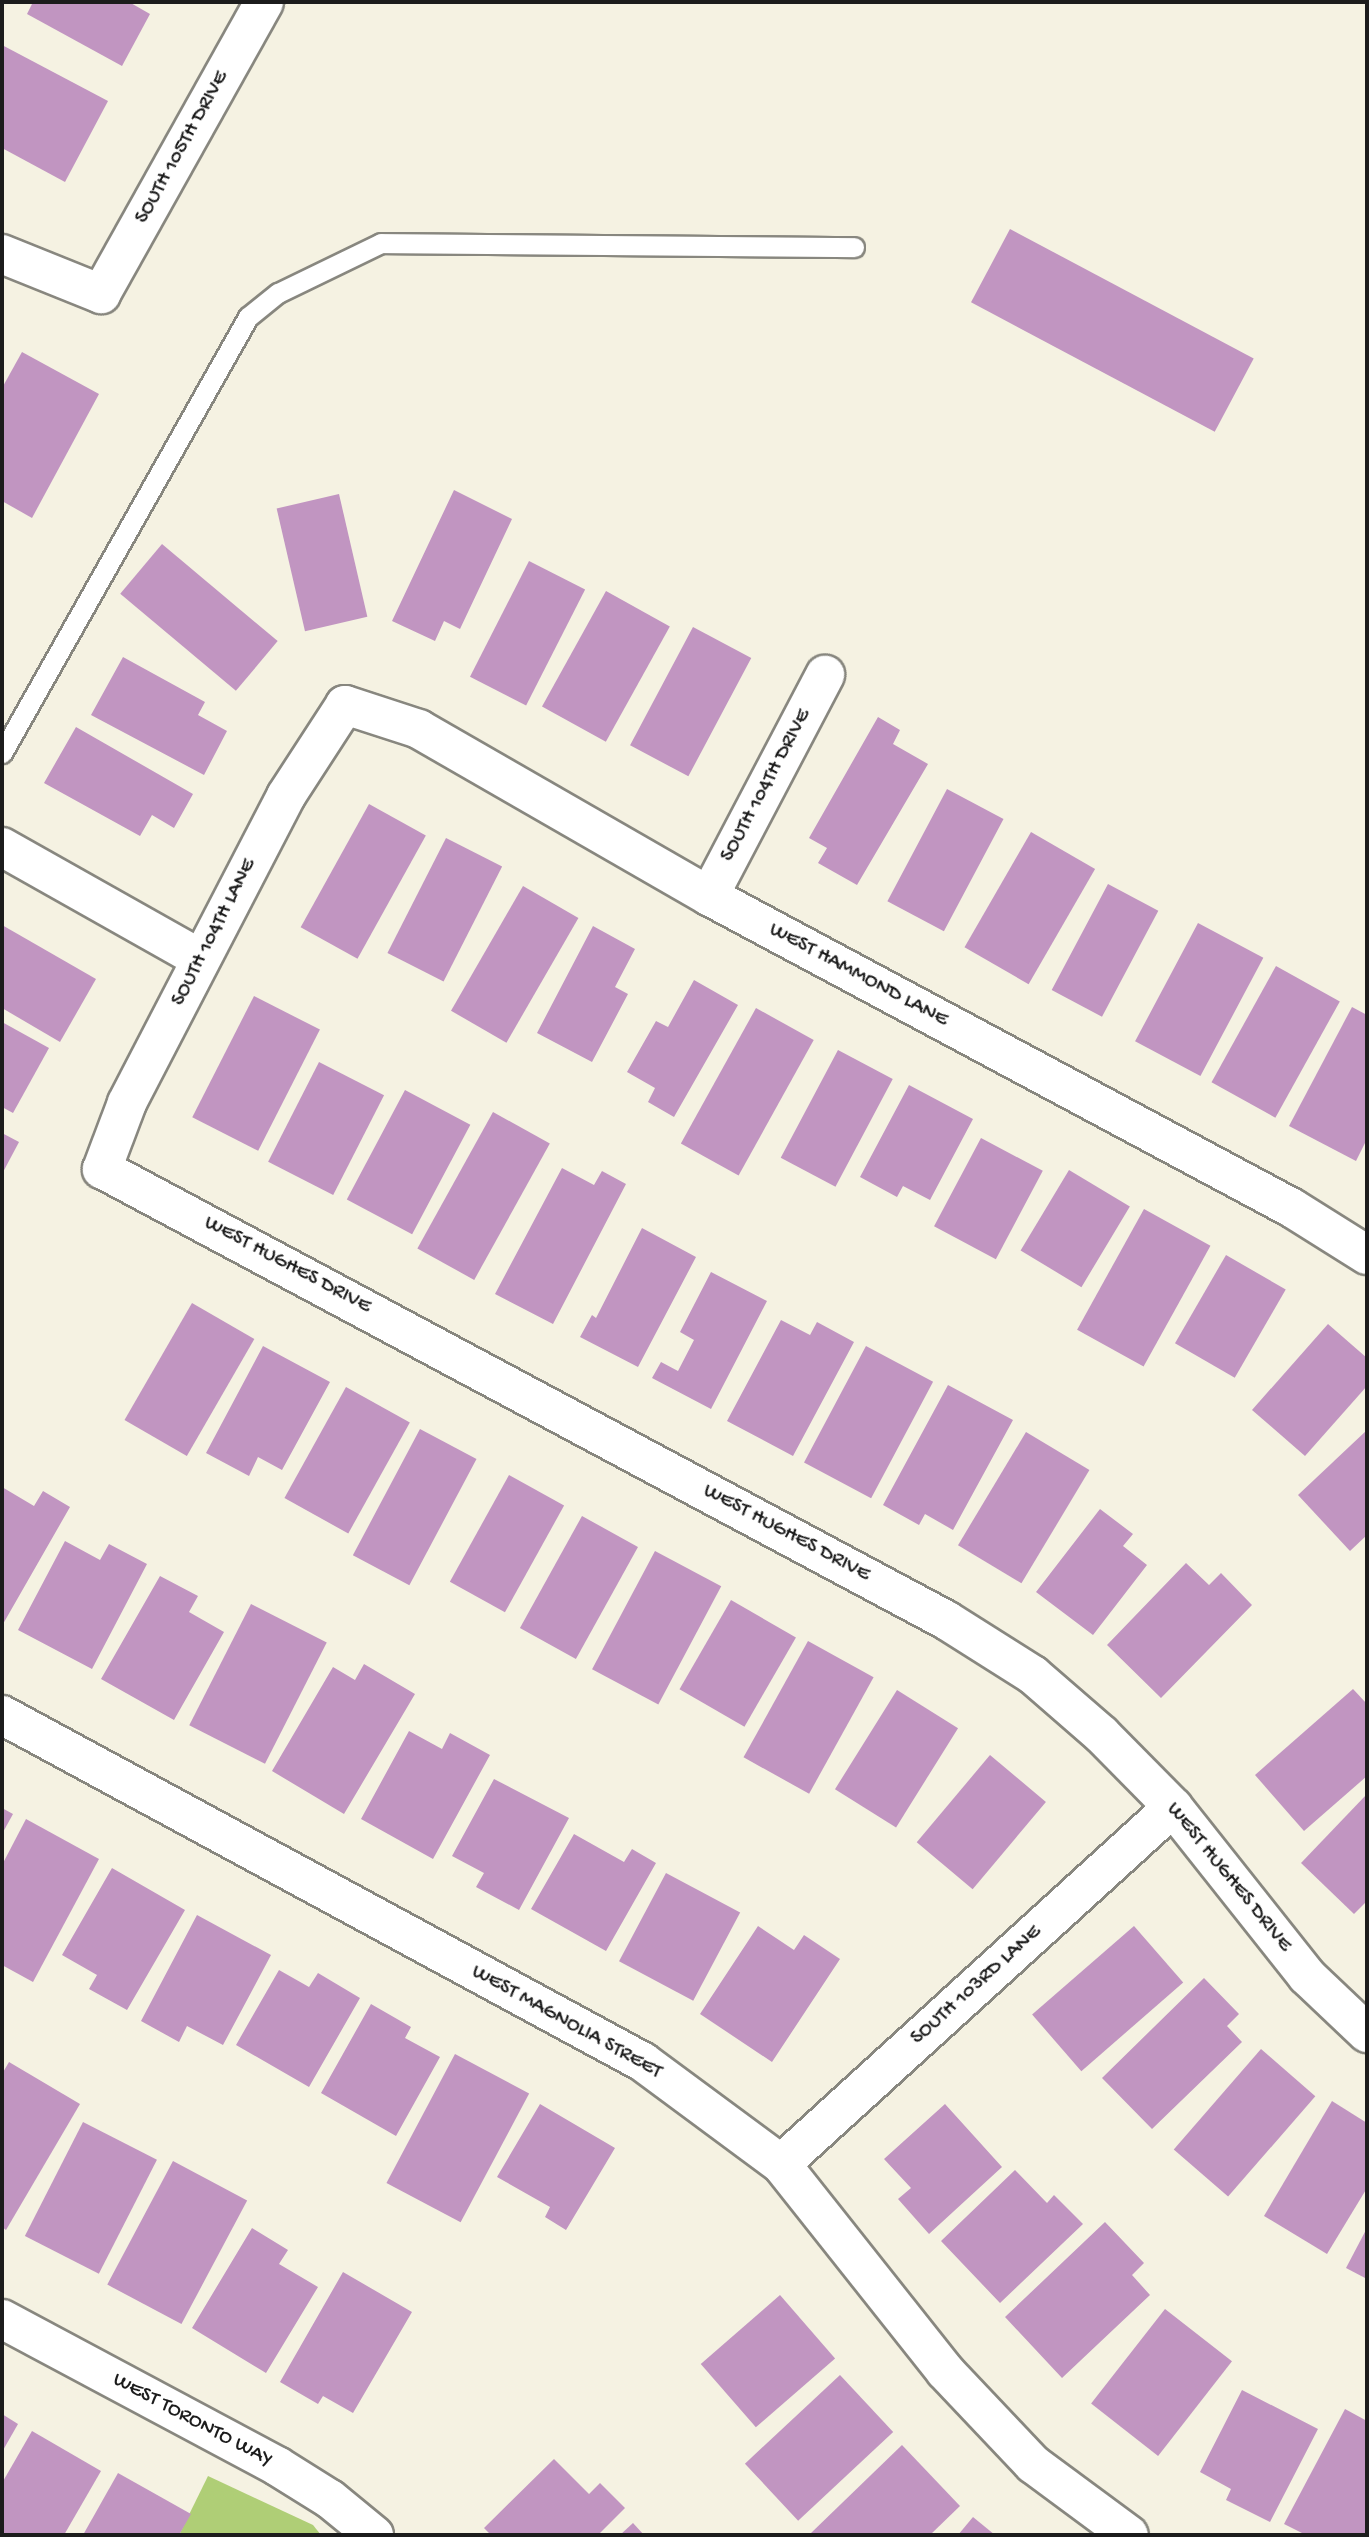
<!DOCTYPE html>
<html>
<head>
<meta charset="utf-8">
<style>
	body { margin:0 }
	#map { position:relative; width:1369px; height:2537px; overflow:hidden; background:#f5f2e2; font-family:"Gochi Hand",sans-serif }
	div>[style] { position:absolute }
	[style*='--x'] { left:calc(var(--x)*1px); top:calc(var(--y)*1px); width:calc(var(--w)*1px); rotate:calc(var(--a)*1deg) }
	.green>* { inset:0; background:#afce76 }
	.building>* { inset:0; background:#c195c1; transform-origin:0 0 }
	.roads { filter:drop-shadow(2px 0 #88877f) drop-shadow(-2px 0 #88877f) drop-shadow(0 2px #88877f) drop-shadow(0 -2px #88877f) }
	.lane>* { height:19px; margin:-9.5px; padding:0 9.5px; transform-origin:9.5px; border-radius:9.5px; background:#fff }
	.street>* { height:38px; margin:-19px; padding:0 19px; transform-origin:19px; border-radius:19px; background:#fff }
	span { translate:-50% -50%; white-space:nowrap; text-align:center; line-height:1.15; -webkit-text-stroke:5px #fff; paint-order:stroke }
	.street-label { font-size:21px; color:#1c1c1c }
	.frame { position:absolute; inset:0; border:4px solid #1c1c1c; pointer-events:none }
</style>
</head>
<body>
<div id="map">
	<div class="green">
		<i style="clip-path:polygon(208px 2476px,313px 2525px,321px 2535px,179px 2535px)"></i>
	</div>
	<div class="building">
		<i style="clip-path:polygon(33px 2px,129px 2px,150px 14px,122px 66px,27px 14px)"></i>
		<i style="clip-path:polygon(2px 45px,108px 101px,65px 182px,2px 148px)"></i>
		<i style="left:1010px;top:229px;width:276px;height:83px;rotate:28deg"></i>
		<i style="clip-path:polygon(22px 352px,99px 394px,32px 518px,2px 501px,2px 388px)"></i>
		<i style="clip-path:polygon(454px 490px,512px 519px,460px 629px,444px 621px,435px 641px,392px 621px)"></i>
		<i style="left:339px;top:494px;width:126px;height:64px;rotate:77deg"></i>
		<i style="left:162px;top:544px;width:151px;height:65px;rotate:40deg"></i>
		<i style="left:529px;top:561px;width:63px;height:130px;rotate:27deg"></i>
		<i style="left:606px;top:591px;width:73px;height:132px;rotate:29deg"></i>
		<i style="left:693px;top:627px;width:66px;height:134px;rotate:28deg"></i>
		<i style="clip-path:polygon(123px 657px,205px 702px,198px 715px,227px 731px,204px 775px,91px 715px)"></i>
		<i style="clip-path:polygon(878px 717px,900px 730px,893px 744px,928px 764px,857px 885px,818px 863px,827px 848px,809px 838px)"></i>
		<i style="clip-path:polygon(76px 727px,193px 794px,174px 828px,152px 815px,140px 836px,44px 783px)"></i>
		<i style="left:947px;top:789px;width:64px;height:127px;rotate:28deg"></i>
		<i style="left:369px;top:804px;width:65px;height:141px;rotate:29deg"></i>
		<i style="left:1031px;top:832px;width:74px;height:133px;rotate:30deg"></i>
		<i style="left:446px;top:838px;width:63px;height:129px;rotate:27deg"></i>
		<i style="left:1108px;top:884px;width:57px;height:120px;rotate:28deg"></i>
		<i style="left:523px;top:886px;width:64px;height:144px;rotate:30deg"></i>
		<i style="left:1198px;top:923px;width:74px;height:134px;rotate:28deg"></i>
		<i style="clip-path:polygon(2px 925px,96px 979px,60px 1042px,2px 1008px)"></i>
		<i style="clip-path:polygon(593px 926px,635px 949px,615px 987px,628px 994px,592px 1062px,537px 1033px)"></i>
		<i style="left:1276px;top:966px;width:73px;height:133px;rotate:29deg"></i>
		<i style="clip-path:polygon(694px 980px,738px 1005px,674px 1117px,648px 1102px,655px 1088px,627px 1072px,656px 1021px,668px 1027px)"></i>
		<i style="left:254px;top:996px;width:74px;height:136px;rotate:27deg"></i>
		<i style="clip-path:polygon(1352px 1007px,1367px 1015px,1367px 1139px,1356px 1161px,1289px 1126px)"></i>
		<i style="left:756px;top:1008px;width:66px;height:155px;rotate:29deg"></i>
		<i style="clip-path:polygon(2px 1022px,49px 1048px,13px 1113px,2px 1107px)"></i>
		<i style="left:838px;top:1050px;width:62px;height:122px;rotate:28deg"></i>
		<i style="left:319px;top:1062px;width:73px;height:112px;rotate:27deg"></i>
		<i style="clip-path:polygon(909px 1085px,973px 1119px,930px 1200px,903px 1186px,897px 1197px,860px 1177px)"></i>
		<i style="left:405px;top:1090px;width:74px;height:124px;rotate:28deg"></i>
		<i style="left:493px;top:1112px;width:65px;height:156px;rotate:29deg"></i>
		<i style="clip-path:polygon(2px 1133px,19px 1142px,2px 1174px)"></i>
		<i style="left:981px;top:1138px;width:70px;height:100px;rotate:28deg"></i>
		<i style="clip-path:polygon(562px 1168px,594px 1185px,602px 1171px,626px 1184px,553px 1324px,495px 1294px)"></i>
		<i style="left:1069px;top:1170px;width:71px;height:94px;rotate:31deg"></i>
		<i style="left:1144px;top:1209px;width:76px;height:138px;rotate:29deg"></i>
		<i style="clip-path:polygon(642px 1228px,696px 1257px,638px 1367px,580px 1337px,592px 1315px,596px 1318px)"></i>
		<i style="left:1226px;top:1255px;width:69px;height:102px;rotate:30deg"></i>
		<i style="clip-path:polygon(711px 1272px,767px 1301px,711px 1409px,652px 1378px,661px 1362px,678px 1371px,694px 1340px,680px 1332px)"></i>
		<i style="left:192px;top:1303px;width:72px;height:135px;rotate:30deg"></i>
		<i style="clip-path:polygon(781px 1320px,810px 1335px,817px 1322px,854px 1342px,793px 1456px,727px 1421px)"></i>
		<i style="clip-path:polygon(1328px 1324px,1367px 1358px,1367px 1386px,1305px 1456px,1252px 1410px)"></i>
		<i style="clip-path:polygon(263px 1346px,330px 1382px,282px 1470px,258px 1457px,249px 1476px,206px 1453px)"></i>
		<i style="left:866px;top:1346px;width:76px;height:132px;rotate:28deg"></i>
		<i style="clip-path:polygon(948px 1385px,1013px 1420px,953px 1530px,925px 1514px,919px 1525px,883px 1505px)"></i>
		<i style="left:346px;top:1387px;width:73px;height:127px;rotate:29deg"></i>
		<i style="left:420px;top:1429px;width:64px;height:143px;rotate:28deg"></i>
		<i style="clip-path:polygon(1367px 1430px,1367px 1535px,1350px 1551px,1298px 1495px)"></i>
		<i style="left:1026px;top:1432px;width:74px;height:132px;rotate:31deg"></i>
		<i style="left:509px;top:1475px;width:63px;height:122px;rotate:29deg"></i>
		<i style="clip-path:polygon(2px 1487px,34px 1506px,43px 1491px,70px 1507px,3px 1624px)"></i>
		<i style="clip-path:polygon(1100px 1509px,1133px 1534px,1123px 1546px,1147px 1565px,1093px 1635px,1036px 1592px)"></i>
		<i style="left:582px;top:1516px;width:64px;height:128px;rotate:29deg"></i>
		<i style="clip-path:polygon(65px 1541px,100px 1560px,109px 1544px,147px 1564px,92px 1669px,18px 1630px)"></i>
		<i style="left:655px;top:1551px;width:75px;height:134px;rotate:28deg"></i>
		<i style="clip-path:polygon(1186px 1563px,1209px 1585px,1221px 1573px,1252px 1605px,1161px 1698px,1107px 1645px)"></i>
		<i style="clip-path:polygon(160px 1576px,198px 1596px,189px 1612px,224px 1632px,174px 1720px,101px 1679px)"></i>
		<i style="left:731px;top:1600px;width:75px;height:103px;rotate:30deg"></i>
		<i style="left:251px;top:1604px;width:85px;height:136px;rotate:27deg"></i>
		<i style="left:808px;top:1641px;width:75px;height:133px;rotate:29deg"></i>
		<i style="clip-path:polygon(364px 1664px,415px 1694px,344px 1814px,272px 1771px,333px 1667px,355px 1680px)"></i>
		<i style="clip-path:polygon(1353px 1689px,1367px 1704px,1367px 1776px,1304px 1831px,1255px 1775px)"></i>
		<i style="left:897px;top:1690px;width:72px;height:117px;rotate:32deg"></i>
		<i style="clip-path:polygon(409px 1731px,442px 1749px,450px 1733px,490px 1755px,433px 1859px,361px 1819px)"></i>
		<i style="left:990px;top:1755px;width:73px;height:114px;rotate:40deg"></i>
		<i style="clip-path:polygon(494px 1779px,569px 1818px,519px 1910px,476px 1887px,484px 1873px,452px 1856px)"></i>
		<i style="clip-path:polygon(1367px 1794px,1367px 1901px,1354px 1914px,1301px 1863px)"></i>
		<i style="clip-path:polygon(2px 1808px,13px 1814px,2px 1834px)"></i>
		<i style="clip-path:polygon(26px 1819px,99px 1859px,33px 1982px,2px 1965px,2px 1865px)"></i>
		<i style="clip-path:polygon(574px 1834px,624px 1862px,632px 1849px,656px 1863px,606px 1951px,531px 1909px)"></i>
		<i style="clip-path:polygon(112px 1868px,185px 1910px,127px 2010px,89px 1989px,97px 1975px,62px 1955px)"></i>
		<i style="left:666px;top:1873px;width:84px;height:100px;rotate:28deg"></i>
		<i style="clip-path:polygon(197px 1915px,271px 1955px,223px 2045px,187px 2026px,179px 2042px,141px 2021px)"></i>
		<i style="clip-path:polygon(758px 1926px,794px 1950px,804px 1935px,840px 1959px,772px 2062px,700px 2014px)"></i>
		<i style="left:1134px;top:1926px;width:75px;height:135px;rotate:49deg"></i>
		<i style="clip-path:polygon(279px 1970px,309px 1987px,318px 1973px,360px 1998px,309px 2087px,236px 2045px)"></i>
		<i style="clip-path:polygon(1204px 1978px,1239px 2014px,1227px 2026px,1242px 2042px,1152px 2129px,1102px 2078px)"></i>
		<i style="clip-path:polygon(371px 2004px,411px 2027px,405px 2038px,440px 2057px,396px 2136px,321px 2093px)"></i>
		<i style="left:1261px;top:2049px;width:72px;height:133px;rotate:41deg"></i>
		<i style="left:455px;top:2054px;width:84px;height:146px;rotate:28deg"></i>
		<i style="clip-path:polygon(9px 2062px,80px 2104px,6px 2230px,2px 2227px,2px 2074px)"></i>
		<i style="clip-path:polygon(1332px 2101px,1367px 2123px,1367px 2188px,1327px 2254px,1264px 2216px)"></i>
		<i style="clip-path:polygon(540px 2104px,615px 2148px,566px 2230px,545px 2217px,550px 2207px,497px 2177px)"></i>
		<i style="clip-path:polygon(945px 2104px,1002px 2167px,929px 2234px,898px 2199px,911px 2188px,884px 2159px)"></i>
		<i style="left:83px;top:2122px;width:83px;height:128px;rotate:27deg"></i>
		<i style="left:173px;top:2161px;width:84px;height:140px;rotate:28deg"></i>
		<i style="clip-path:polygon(1015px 2170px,1047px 2203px,1054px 2195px,1083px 2224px,1000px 2303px,941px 2241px)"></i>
		<i style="clip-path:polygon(1105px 2222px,1144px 2263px,1132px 2275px,1150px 2295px,1062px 2378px,1005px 2317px)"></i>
		<i style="clip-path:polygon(252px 2228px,288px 2250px,279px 2264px,318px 2287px,266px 2373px,192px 2328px)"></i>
		<i style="clip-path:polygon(1367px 2228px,1367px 2279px,1346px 2268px)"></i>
		<i style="clip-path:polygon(343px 2272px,412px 2312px,353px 2413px,323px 2396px,318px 2404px,280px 2382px)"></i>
		<i style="left:780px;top:2295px;width:84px;height:105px;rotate:49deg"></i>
		<i style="left:1165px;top:2309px;width:85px;height:120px;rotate:38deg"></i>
		<i style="left:840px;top:2375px;width:78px;height:130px;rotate:47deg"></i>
		<i style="clip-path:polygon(1242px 2390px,1318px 2429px,1270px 2522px,1226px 2500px,1231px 2489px,1200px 2472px)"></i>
		<i style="clip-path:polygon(1345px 2409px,1367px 2421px,1367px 2535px,1306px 2535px,1284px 2524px)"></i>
		<i style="clip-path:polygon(2px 2414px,18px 2424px,2px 2452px)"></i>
		<i style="clip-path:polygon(32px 2431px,101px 2471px,64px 2535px,2px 2535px,2px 2483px)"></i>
		<i style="clip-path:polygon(902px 2445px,960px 2506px,930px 2535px,814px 2535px,811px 2533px)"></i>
		<i style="clip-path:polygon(554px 2459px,589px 2494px,600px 2483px,625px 2508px,598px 2535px,491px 2535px,484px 2528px)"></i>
		<i style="clip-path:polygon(118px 2473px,191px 2514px,179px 2535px,83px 2535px)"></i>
		<i style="clip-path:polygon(973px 2517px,995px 2535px,958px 2535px)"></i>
		<i style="clip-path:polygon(633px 2523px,644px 2535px,620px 2535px)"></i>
	</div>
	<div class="roads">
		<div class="lane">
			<i style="--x:2;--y:753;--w:501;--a:-60.57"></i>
			<i style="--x:248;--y:317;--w:38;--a:-39"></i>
			<i style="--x:278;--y:293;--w:114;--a:-25.9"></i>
			<i style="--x:381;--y:243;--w:473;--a:0.5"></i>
		</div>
		<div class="street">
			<i style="--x:2;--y:254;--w:107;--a:22"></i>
			<i style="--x:101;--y:294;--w:334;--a:-60.8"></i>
			<i style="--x:2;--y:847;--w:228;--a:29.4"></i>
			<i style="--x:709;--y:896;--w:250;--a:-62.3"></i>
			<i style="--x:1367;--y:1255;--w:89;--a:-147.9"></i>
			<i style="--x:1292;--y:1208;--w:661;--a:-151.85"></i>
			<i style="--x:709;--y:896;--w:335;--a:-150.1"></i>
			<i style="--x:419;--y:729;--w:78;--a:-162"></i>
			<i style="--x:345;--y:705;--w:108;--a:123"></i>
			<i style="--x:286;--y:796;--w:346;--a:117.4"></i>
			<i style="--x:127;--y:1103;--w:71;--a:110.7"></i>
			<i style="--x:102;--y:1169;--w:957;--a:28.12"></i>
			<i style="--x:946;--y:1620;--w:103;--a:32.3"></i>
			<i style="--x:1033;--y:1675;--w:91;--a:41"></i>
			<i style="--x:1102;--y:1735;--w:101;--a:45.4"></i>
			<i style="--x:1173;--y:1807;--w:216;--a:51.6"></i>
			<i style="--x:1307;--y:1976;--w:83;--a:43.5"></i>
			<i style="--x:2;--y:1715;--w:729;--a:28.43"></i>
			<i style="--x:643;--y:2062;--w:172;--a:36.5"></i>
			<i style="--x:781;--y:2164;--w:264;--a:51.6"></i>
			<i style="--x:945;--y:2371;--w:128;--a:46.6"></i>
			<i style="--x:1033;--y:2464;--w:119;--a:36.5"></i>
			<i style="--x:781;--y:2164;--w:530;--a:-42.32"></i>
			<i style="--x:2;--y:2319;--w:312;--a:28.1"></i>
			<i style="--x:277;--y:2466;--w:62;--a:31.9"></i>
			<i style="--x:330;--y:2499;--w:57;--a:39.3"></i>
		</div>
	</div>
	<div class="street-label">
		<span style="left:183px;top:148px;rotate:-61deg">SOUTH 105TH DRIVE</span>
		<span style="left:767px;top:786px;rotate:-62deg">SOUTH 104TH DRIVE</span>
		<span style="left:215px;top:933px;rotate:-63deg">SOUTH 104TH LANE</span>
		<span style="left:858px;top:976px;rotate:28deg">WEST HAMMOND LANE</span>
		<span style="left:287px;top:1266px;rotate:28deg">WEST HUGHES DRIVE</span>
		<span style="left:786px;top:1534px;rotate:28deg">WEST HUGHES DRIVE</span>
		<span style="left:1228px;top:1878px;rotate:51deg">WEST HUGHES DRIVE</span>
		<span style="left:977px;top:1986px;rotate:-42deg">SOUTH 103RD LANE</span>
		<span style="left:566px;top:2023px;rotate:29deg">WEST MAGNOLIA STREET</span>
		<span style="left:192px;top:2421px;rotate:28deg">WEST TORONTO WAY</span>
	</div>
	<div class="frame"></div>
</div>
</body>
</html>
